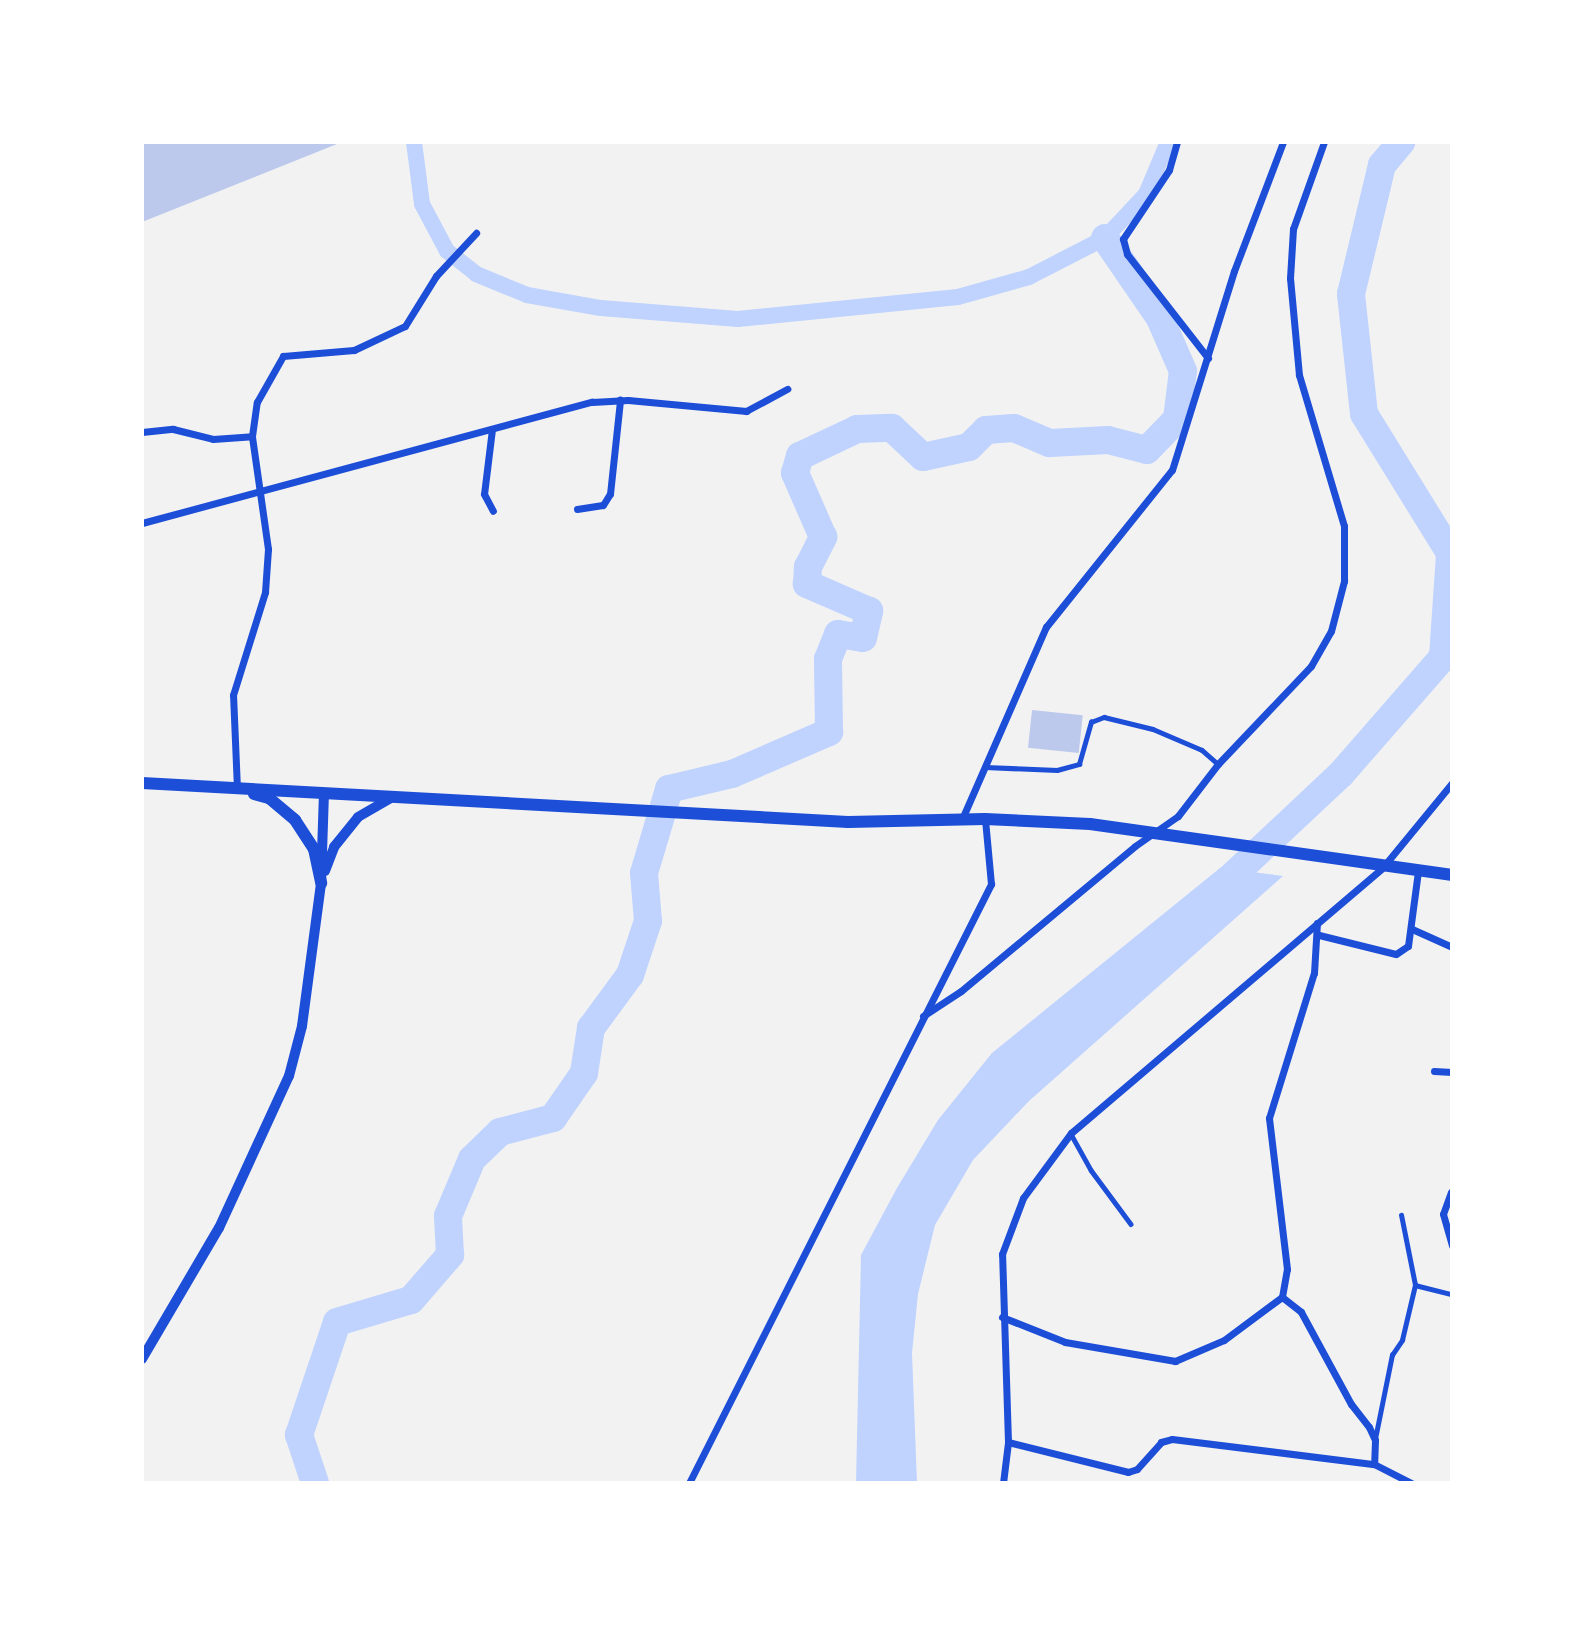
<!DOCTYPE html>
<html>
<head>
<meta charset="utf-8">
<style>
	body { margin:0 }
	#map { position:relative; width:1594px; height:1625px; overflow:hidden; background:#f2f2f2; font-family:"PT Sans",sans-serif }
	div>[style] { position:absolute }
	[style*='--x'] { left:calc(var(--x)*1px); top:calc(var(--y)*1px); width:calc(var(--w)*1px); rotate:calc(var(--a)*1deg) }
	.water>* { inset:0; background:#bfd3fe }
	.canal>* { height:16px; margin:-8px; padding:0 8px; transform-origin:8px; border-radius:8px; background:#bfd3fe }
	.river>* { height:28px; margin:-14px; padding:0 14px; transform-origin:14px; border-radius:14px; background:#bfd3fe }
	.building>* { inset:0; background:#bdc9ec; transform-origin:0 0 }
	.service>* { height:4.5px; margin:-2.25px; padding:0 2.25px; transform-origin:2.25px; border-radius:2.25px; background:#1d4ed8 }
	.minor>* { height:7px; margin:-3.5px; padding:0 3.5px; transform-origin:3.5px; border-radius:3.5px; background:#1d4ed8 }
	.tertiary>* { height:10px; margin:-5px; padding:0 5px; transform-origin:5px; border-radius:5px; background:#1d4ed8 }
	.secondary>* { height:12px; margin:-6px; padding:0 6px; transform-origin:6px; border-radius:6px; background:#1d4ed8 }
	span { translate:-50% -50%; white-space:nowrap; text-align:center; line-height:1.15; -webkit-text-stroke:6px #fff; paint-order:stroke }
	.frame { position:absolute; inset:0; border:144px solid #fff; pointer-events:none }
</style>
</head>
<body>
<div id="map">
	<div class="water">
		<i style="clip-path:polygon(1220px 868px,1283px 876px,1029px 1101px,973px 1160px,935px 1225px,918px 1294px,912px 1353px,917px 1483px,856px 1483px,861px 1255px,897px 1188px,938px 1120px,992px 1053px)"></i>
	</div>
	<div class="canal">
		<i style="--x:414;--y:142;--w:63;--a:82.6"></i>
		<i style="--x:422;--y:204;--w:53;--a:62"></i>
		<i style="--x:447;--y:251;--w:37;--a:38"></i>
		<i style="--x:476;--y:274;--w:55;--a:22.4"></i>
		<i style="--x:527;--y:295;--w:75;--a:10"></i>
		<i style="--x:601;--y:308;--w:137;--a:4.6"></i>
		<i style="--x:738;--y:319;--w:221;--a:-5.7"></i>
		<i style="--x:958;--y:297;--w:74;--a:-15.7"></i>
		<i style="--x:1029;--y:277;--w:85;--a:-27.2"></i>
		<i style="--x:1105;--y:238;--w:60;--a:-47"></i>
		<i style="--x:1146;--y:194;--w:56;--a:-67.1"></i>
	</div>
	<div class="river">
		<i style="--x:1210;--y:897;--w:180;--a:-43.2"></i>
		<i style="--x:1341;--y:774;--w:155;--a:-48.9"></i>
		<i style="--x:1443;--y:657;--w:104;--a:-86.1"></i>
		<i style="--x:1450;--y:553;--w:163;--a:-121.7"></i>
		<i style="--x:1364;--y:414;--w:121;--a:-96.2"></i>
		<i style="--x:1351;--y:294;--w:133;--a:-76.5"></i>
		<i style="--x:1382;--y:165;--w:30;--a:-50"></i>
		<i style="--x:315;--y:1483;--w:51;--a:-108.4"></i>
		<i style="--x:299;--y:1435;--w:119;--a:-71.4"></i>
		<i style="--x:337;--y:1322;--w:77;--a:-16.6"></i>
		<i style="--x:411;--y:1300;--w:60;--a:-49.1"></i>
		<i style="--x:450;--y:1255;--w:39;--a:-93"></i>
		<i style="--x:448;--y:1216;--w:62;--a:-67.2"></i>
		<i style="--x:472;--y:1159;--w:39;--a:-44"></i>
		<i style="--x:500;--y:1132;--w:55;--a:-14.8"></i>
		<i style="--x:553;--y:1118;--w:55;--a:-55.4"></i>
		<i style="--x:584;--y:1073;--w:46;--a:-81.2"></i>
		<i style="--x:591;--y:1028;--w:66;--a:-53.7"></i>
		<i style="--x:630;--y:975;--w:57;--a:-71.6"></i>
		<i style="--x:648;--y:921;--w:48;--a:-94.8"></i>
		<i style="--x:644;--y:873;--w:88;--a:-73.4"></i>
		<i style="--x:669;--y:789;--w:65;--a:-13.4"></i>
		<i style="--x:732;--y:774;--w:106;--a:-23.4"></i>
		<i style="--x:829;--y:732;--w:73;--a:-90.8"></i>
		<i style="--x:828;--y:659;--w:27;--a:-68"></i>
		<i style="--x:838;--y:634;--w:25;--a:9"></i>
		<i style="--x:863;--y:638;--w:28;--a:-77"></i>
		<i style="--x:869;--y:611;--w:68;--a:-156.5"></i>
		<i style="--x:807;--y:584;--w:17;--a:-87"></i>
		<i style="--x:808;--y:567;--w:34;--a:-63"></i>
		<i style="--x:823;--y:537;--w:70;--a:-113.6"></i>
		<i style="--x:795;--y:473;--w:18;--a:-74"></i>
		<i style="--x:800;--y:456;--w:63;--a:-25.3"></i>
		<i style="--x:857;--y:429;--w:35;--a:-2"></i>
		<i style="--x:892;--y:428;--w:42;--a:43.1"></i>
		<i style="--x:923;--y:457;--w:47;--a:-12.3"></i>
		<i style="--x:969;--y:447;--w:24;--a:-45"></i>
		<i style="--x:986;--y:430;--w:28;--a:-4"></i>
		<i style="--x:1014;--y:428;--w:39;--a:23"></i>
		<i style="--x:1050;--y:443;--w:58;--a:-3"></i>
		<i style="--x:1108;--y:440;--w:40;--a:14.4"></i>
		<i style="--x:1147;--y:450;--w:43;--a:-45.9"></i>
		<i style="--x:1177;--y:419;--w:48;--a:-82.9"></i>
		<i style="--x:1183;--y:371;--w:58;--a:-113.5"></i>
		<i style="--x:1160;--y:318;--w:97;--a:-124.5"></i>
	</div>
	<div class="building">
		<i style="clip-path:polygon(142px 142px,342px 142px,142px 222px)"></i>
		<i style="left:1032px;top:710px;width:51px;height:38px;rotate:6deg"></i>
	</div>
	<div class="service">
		<i style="--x:985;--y:767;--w:72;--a:2.4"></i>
		<i style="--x:1057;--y:770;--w:23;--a:-15"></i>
		<i style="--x:1079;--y:764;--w:44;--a:-74.1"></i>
		<i style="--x:1091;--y:722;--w:14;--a:-21"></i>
		<i style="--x:1104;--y:717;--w:50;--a:13.8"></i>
		<i style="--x:1153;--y:729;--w:53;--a:23.2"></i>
		<i style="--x:1202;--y:750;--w:21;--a:41"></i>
		<i style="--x:1071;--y:1134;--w:41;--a:60.9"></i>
		<i style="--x:1091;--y:1170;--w:67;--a:53.5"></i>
		<i style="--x:1415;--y:1285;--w:38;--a:14"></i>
		<i style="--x:1375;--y:1439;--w:86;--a:-78.6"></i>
		<i style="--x:1392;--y:1355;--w:18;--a:-56"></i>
		<i style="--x:1402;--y:1340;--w:57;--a:-76.7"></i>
		<i style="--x:1415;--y:1285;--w:71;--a:-101.3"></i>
	</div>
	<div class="minor">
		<i style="--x:1177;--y:142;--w:29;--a:106"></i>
		<i style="--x:1169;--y:170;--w:83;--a:123.7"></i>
		<i style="--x:1123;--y:239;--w:16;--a:75"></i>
		<i style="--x:1127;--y:254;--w:132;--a:52.1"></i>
		<i style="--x:492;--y:429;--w:65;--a:97"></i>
		<i style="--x:484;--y:494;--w:19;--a:62"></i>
		<i style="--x:142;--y:432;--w:31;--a:-6"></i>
		<i style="--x:173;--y:429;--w:41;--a:14"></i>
		<i style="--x:213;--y:439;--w:39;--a:-4"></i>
		<i style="--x:577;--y:509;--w:26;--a:-9"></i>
		<i style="--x:603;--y:505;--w:13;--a:-58"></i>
		<i style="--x:610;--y:494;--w:95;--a:-83.9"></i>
		<i style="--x:142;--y:523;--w:466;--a:-15.1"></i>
		<i style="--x:592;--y:402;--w:36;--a:-3"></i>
		<i style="--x:628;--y:400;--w:119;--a:5.3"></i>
		<i style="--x:746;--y:411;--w:47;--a:-28.2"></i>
		<i style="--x:237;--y:789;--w:94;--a:-92.4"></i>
		<i style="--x:233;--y:695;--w:108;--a:-72.7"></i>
		<i style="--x:265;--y:592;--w:43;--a:-86"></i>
		<i style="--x:268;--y:549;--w:114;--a:-98.1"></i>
		<i style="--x:252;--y:436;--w:34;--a:-82"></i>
		<i style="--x:257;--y:402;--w:53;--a:-60.5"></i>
		<i style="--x:283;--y:356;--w:71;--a:-4.8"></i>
		<i style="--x:354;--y:350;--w:56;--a:-25.2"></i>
		<i style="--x:405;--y:326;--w:59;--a:-58.2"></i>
		<i style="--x:436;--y:276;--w:59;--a:-47.1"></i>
		<i style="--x:962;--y:819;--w:210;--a:-66.4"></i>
		<i style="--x:1046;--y:627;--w:201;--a:-51.3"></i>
		<i style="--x:1172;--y:470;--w:208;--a:-72.7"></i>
		<i style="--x:1234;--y:271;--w:138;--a:-69.2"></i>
		<i style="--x:1412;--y:929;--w:44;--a:24.2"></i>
		<i style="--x:1319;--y:935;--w:79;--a:13.9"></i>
		<i style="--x:1396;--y:954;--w:14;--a:-34"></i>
		<i style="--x:1408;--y:946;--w:76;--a:-82.4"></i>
		<i style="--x:923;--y:1016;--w:45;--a:-33.3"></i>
		<i style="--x:961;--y:991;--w:226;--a:-39.8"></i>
		<i style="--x:1135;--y:846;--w:52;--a:-34.9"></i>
		<i style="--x:1178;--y:816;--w:66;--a:-52.4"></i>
		<i style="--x:1218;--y:764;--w:135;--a:-46.5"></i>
		<i style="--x:1311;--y:666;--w:40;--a:-60.3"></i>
		<i style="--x:1331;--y:631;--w:52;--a:-75.4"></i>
		<i style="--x:1344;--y:581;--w:55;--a:-90"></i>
		<i style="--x:1344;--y:526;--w:158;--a:-106.6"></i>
		<i style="--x:1299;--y:375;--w:97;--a:-95.3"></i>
		<i style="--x:1290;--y:278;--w:49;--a:-86.5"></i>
		<i style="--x:1293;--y:229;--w:92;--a:-70.4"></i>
		<i style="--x:1434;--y:1071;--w:18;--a:3"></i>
		<i style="--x:1451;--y:1192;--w:23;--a:110"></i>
		<i style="--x:1443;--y:1214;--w:33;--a:74"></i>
		<i style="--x:1282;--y:1297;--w:24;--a:38"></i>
		<i style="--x:1301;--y:1312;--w:105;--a:61.5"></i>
		<i style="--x:1351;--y:1404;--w:29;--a:52"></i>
		<i style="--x:1369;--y:1427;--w:14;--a:65"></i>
		<i style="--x:1375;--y:1440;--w:24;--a:92"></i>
		<i style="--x:1002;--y:1317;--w:68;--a:21.6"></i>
		<i style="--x:1065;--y:1342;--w:112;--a:9.8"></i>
		<i style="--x:1175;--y:1361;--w:53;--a:-23.2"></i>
		<i style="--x:1224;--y:1340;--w:72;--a:-36.6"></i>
		<i style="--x:1282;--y:1297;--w:28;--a:-80"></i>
		<i style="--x:1287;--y:1269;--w:152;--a:-96.8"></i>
		<i style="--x:1269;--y:1118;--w:152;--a:-72.8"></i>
		<i style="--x:1314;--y:973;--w:50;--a:-86.6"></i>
		<i style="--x:1008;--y:1442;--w:124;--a:14"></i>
		<i style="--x:1128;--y:1472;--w:9;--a:-18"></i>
		<i style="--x:1137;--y:1469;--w:36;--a:-48"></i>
		<i style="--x:1161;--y:1442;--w:11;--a:-15"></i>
		<i style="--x:1172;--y:1439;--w:204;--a:7.1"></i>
		<i style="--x:1374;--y:1464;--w:42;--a:27.2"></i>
		<i style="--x:689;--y:1483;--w:671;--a:-63.24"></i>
		<i style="--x:991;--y:884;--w:65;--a:-95.3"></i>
		<i style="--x:1003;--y:1483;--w:41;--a:-83"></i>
		<i style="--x:1008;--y:1442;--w:188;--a:-91.8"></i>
		<i style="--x:1002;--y:1254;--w:60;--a:-69.4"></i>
		<i style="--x:1023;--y:1198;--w:81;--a:-53.6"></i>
		<i style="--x:1071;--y:1133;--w:410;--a:-40.4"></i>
		<i style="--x:1383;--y:867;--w:109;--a:-50.6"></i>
	</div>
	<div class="tertiary">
		<i style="--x:325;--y:871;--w:26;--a:-69"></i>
		<i style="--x:334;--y:847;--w:38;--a:-51"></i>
		<i style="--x:358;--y:817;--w:38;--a:-30"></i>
		<i style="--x:142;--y:1359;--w:152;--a:-59.6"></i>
		<i style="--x:219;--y:1228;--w:167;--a:-65.3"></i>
		<i style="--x:289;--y:1076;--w:52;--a:-75.4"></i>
		<i style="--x:302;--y:1026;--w:144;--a:-82.4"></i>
		<i style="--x:321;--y:883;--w:89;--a:-88.1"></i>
	</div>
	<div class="secondary">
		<i style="--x:142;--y:783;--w:707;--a:3.16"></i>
		<i style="--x:848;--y:822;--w:137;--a:-1.3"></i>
		<i style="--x:985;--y:819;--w:105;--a:2.7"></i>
		<i style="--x:1090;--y:824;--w:366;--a:8"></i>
		<i style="--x:254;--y:794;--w:16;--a:15"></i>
		<i style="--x:269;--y:798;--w:34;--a:40"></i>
		<i style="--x:295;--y:820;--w:35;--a:57"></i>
		<i style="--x:314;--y:849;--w:35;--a:78"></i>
	</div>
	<div class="frame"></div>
</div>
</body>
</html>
